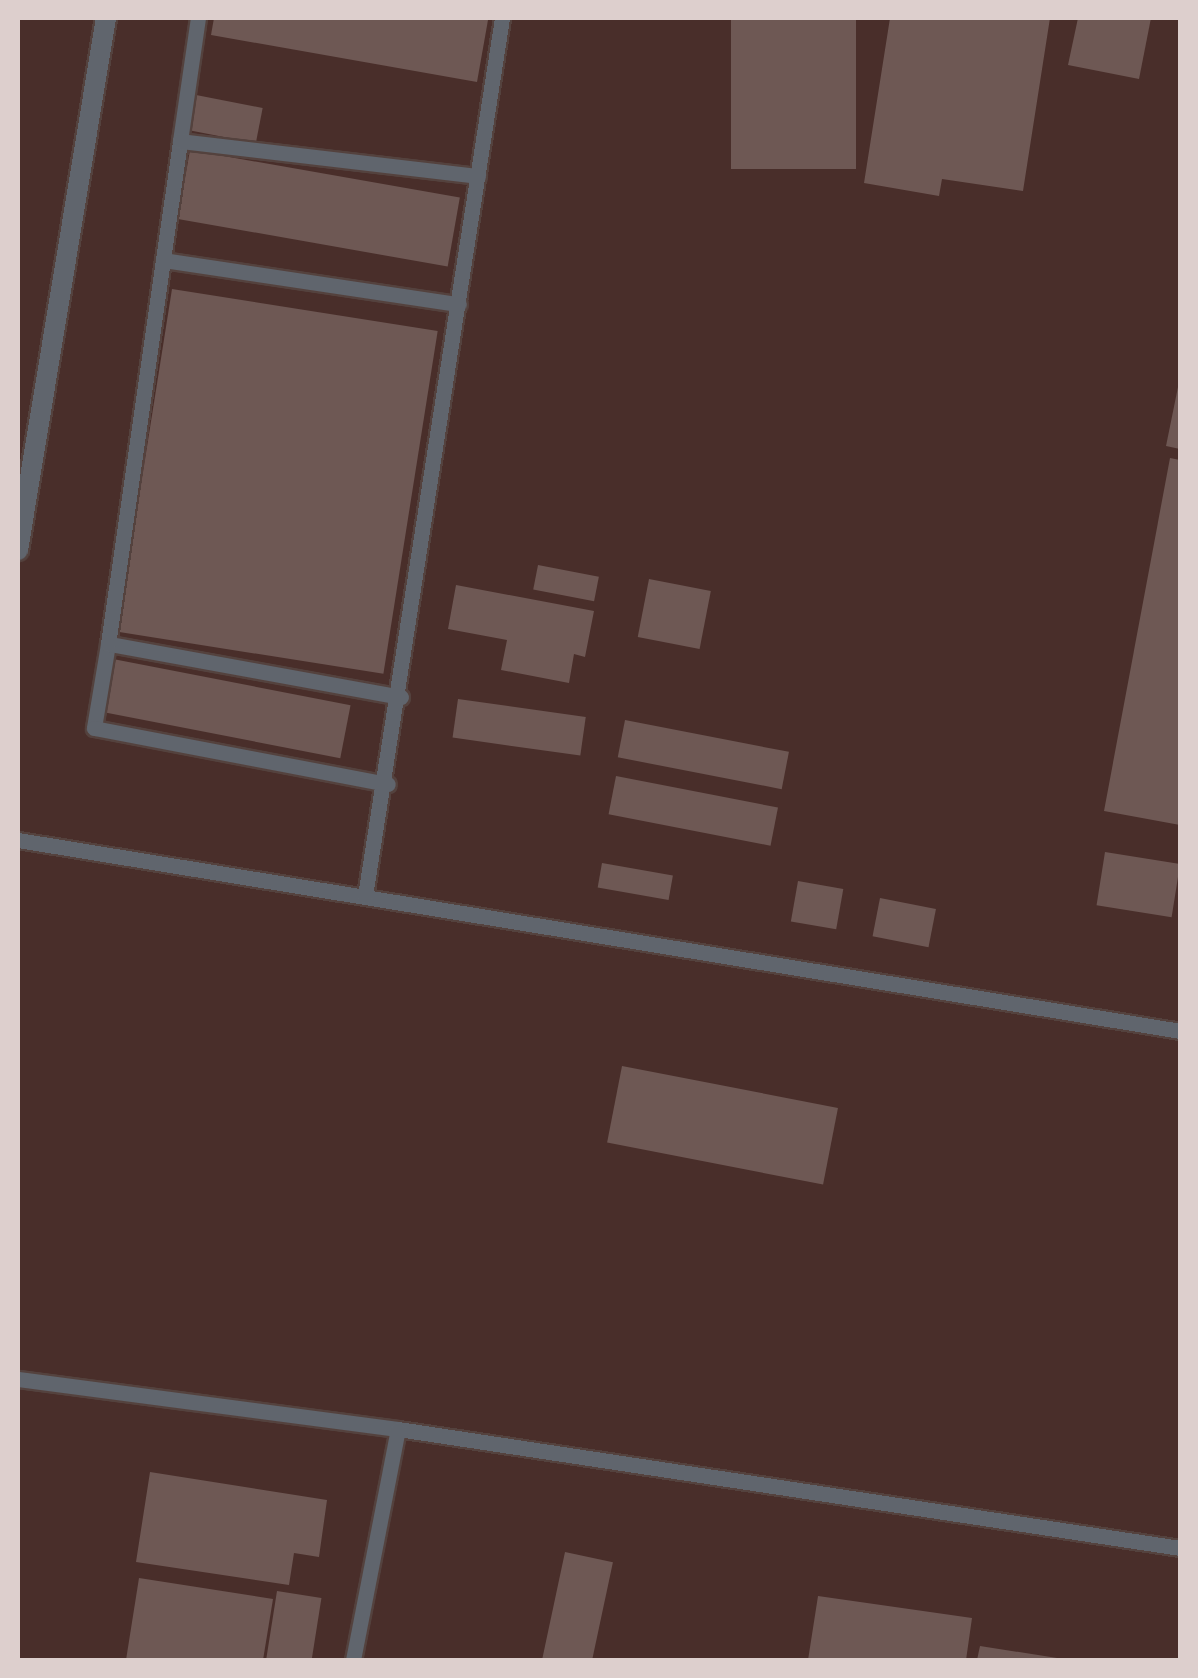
<!DOCTYPE html>
<html>
<head>
<meta charset="utf-8">
<style>
	body { margin:0 }
	#map { position:relative; width:1198px; height:1678px; overflow:hidden; background:#3a2723; font-family:Raleway,sans-serif }
	div>[style] { position:absolute }
	[style*='--x'] { left:calc(var(--x)*1px); top:calc(var(--y)*1px); width:calc(var(--w)*1px); rotate:calc(var(--a)*1deg) }
	.built>* { inset:0; background:#492e2a; transform-origin:0 0 }
	.building>* { inset:0; background:#6e5854; transform-origin:0 0 }
	.roads { filter:drop-shadow(2px 0 #54423e) drop-shadow(-2px 0 #54423e) drop-shadow(0 2px #54423e) drop-shadow(0 -2px #54423e) }
	.service>* { height:15px; margin:-7.5px; padding:0 7.5px; transform-origin:7.5px; border-radius:7.5px; background:#60656d }
	.minor>* { height:20px; margin:-10px; padding:0 10px; transform-origin:10px; border-radius:10px; background:#60656d }
	span { translate:-50% -50%; white-space:nowrap; text-align:center; line-height:1.15; -webkit-text-stroke:8px #1b1211; paint-order:stroke }
	.frame { position:absolute; inset:0; border:20px solid #ddcfcd; pointer-events:none }
</style>
</head>
<body>
<div id="map">
	<div class="built">
		<i style="left:18px;top:18px;width:1162px;height:1642px"></i>
	</div>
	<div class="building">
		<i style="clip-path:polygon(214px 18px,475px 18px,488px 20px,477px 82px,211px 35px)"></i>
		<i style="left:731px;top:18px;width:125px;height:151px"></i>
		<i style="clip-path:polygon(890px 18px,1050px 18px,1023px 191px,942px 179px,939px 196px,864px 183px)"></i>
		<i style="clip-path:polygon(1078px 18px,1151px 18px,1139px 79px,1068px 65px)"></i>
		<i style="left:191px;top:94px;width:73px;height:36px;rotate:11deg"></i>
		<i style="left:190px;top:150px;width:274px;height:70px;rotate:10deg"></i>
		<i style="left:172px;top:289px;width:269px;height:347px;rotate:9deg"></i>
		<i style="clip-path:polygon(1179px 382px,1180px 382px,1180px 449px,1166px 446px)"></i>
		<i style="clip-path:polygon(1170px 458px,1180px 460px,1180px 825px,1104px 811px)"></i>
		<i style="left:538px;top:565px;width:62px;height:25px;rotate:11deg"></i>
		<i style="left:649px;top:579px;width:63px;height:59px;rotate:11deg"></i>
		<i style="clip-path:polygon(456px 585px,594px 611px,585px 657px,574px 654px,569px 683px,501px 670px,507px 640px,448px 629px)"></i>
		<i style="left:113px;top:659px;width:242px;height:54px;rotate:11deg"></i>
		<i style="left:458px;top:699px;width:129px;height:39px;rotate:8deg"></i>
		<i style="left:625px;top:720px;width:167px;height:38px;rotate:11deg"></i>
		<i style="left:616px;top:776px;width:165px;height:39px;rotate:11deg"></i>
		<i style="left:1105px;top:852px;width:76px;height:54px;rotate:9deg"></i>
		<i style="left:602px;top:863px;width:72px;height:25px;rotate:10deg"></i>
		<i style="left:798px;top:881px;width:46px;height:41px;rotate:10deg"></i>
		<i style="left:880px;top:898px;width:57px;height:39px;rotate:11deg"></i>
		<i style="left:622px;top:1066px;width:220px;height:78px;rotate:11deg"></i>
		<i style="clip-path:polygon(150px 1472px,327px 1500px,319px 1557px,294px 1553px,289px 1585px,136px 1562px)"></i>
		<i style="left:565px;top:1552px;width:49px;height:110px;rotate:12deg"></i>
		<i style="clip-path:polygon(139px 1578px,273px 1599px,263px 1660px,126px 1660px)"></i>
		<i style="left:277px;top:1591px;width:45px;height:70px;rotate:9deg"></i>
		<i style="clip-path:polygon(818px 1596px,972px 1618px,966px 1660px,808px 1660px)"></i>
		<i style="clip-path:polygon(980px 1646px,1057px 1658px,1056px 1660px,977px 1660px)"></i>
	</div>
	<div class="roads">
		<div class="service">
			<i style="--x:180;--y:141;--w:124;--a:-81.7"></i>
			<i style="--x:163;--y:260;--w:299;--a:8.5"></i>
			<i style="--x:108;--y:644;--w:85;--a:99.5"></i>
			<i style="--x:94;--y:728;--w:299;--a:10.8"></i>
			<i style="--x:401;--y:697;--w:298;--a:-169.7"></i>
			<i style="--x:108;--y:644;--w:508;--a:-81.85"></i>
			<i style="--x:180;--y:141;--w:300;--a:6.7"></i>
			<i style="--x:18;--y:840;--w:1178;--a:9.33"></i>
			<i style="--x:365;--y:896;--w:889;--a:-81.13"></i>
			<i style="--x:18;--y:1379;--w:383;--a:7.5"></i>
			<i style="--x:398;--y:1429;--w:791;--a:8.65"></i>
			<i style="--x:353;--y:1660;--w:235;--a:-79"></i>
		</div>
		<div class="minor">
			<i style="--x:18;--y:550;--w:539;--a:-80.61"></i>
		</div>
	</div>
	<div class="frame"></div>
</div>
</body>
</html>
